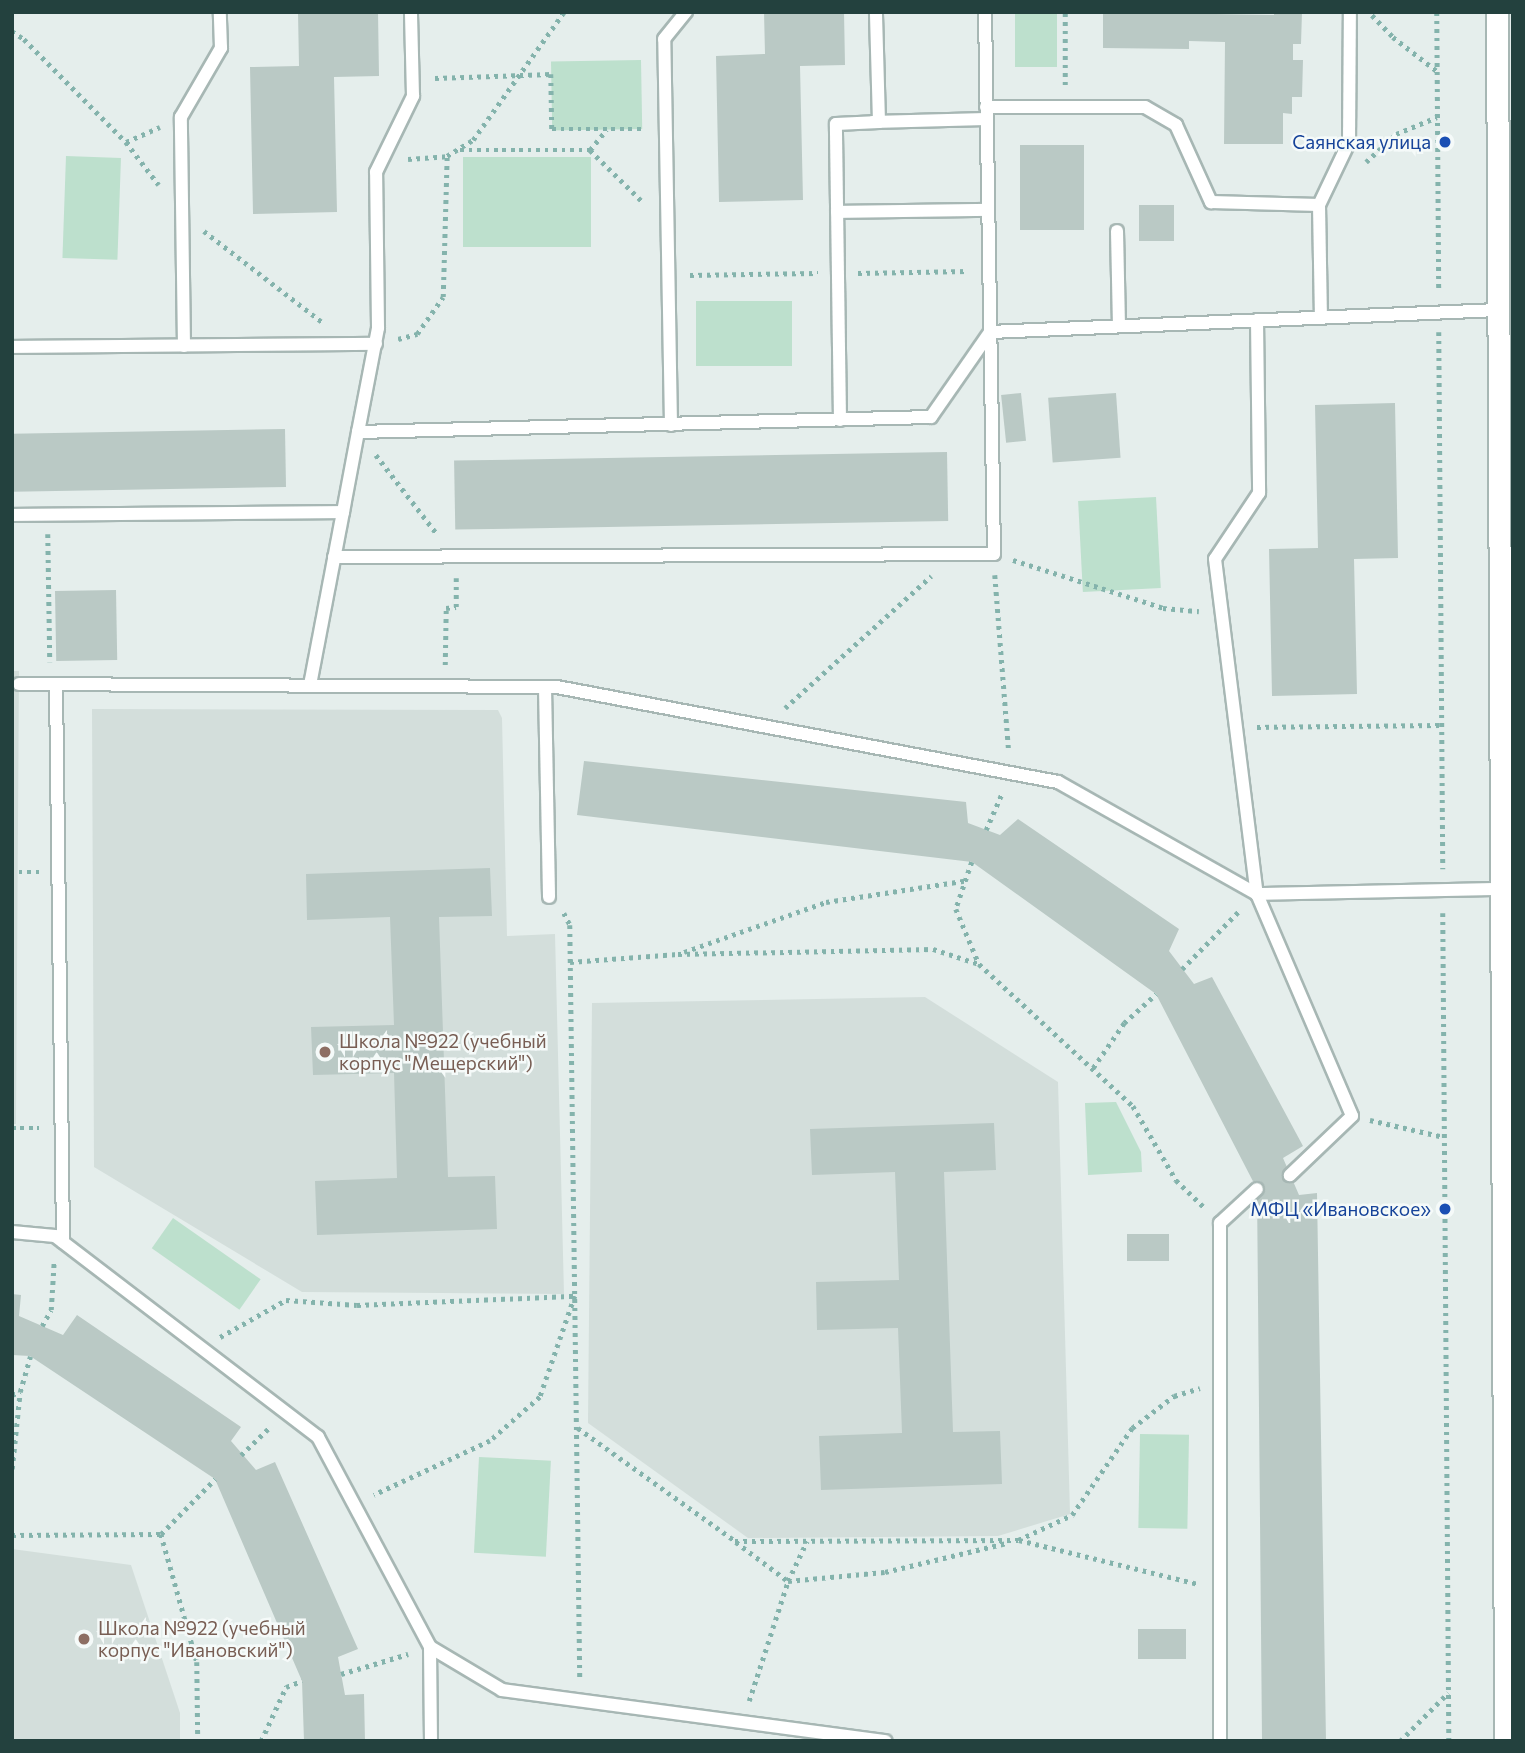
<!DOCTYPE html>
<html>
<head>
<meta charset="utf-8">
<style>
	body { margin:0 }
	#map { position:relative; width:1525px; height:1753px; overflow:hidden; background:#e5eeec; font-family:Commissioner,sans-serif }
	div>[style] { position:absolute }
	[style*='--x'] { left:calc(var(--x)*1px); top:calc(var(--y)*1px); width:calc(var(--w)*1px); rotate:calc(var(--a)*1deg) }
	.built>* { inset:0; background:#d3dedb }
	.green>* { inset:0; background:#bde0cd; transform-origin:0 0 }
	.building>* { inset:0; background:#bac9c5; transform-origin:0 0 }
	.path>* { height:4.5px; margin-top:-2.25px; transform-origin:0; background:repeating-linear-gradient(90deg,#84b3ac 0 3.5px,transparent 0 8.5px) }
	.roads { filter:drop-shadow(2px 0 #a7b7b4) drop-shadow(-2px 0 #a7b7b4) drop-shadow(0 2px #a7b7b4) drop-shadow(0 -2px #a7b7b4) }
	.service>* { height:12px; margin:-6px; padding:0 6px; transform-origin:6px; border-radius:6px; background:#fff }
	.tertiary>* { height:21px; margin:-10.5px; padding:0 10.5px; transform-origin:10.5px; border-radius:10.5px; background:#fff }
	.dots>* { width:19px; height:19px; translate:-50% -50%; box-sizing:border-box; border:4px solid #f5faf9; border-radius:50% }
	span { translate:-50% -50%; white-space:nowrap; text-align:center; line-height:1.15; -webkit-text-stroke:5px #f5faf9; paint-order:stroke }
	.transit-label { font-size:19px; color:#164399 }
	.right { translate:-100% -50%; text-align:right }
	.education-label { font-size:19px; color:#785e54 }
	.left { translate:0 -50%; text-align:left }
	.frame { position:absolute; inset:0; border:14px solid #23413e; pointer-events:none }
</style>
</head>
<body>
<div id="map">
	<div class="built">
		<i style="clip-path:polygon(12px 671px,19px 671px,16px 1124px,12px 1124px)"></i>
		<i style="clip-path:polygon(92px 709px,498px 710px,502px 718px,507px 936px,555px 934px,564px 1294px,302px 1292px,94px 1167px)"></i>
		<i style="clip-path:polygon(925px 997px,1058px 1082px,1070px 1514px,998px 1536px,748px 1538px,588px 1423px,592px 1003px)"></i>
		<i style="clip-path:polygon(12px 1549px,131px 1565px,180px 1713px,180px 1741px,12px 1741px)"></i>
	</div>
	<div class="green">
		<i style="left:1015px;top:12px;width:42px;height:55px"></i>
		<i style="left:641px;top:60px;width:69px;height:90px;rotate:89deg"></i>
		<i style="left:66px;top:156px;width:55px;height:102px;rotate:2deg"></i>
		<i style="left:463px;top:157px;width:128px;height:90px"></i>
		<i style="left:696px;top:301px;width:96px;height:65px"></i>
		<i style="left:1156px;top:497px;width:91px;height:78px;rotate:87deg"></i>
		<i style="clip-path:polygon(1116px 1102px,1141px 1152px,1142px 1172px,1088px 1175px,1085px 1103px)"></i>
		<i style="left:173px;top:1218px;width:107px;height:37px;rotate:35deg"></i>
		<i style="left:1140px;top:1434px;width:49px;height:94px;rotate:1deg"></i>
		<i style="left:479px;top:1457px;width:72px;height:96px;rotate:3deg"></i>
	</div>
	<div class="building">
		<i style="clip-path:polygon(298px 12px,378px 12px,379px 76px,334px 77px,337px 212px,253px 214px,250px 67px,299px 66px)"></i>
		<i style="clip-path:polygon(764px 12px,844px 12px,845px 65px,800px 66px,803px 200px,719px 202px,716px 56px,765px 54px)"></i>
		<i style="clip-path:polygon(1103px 12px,1274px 15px,1274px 12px,1302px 12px,1301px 44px,1293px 44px,1293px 60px,1303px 60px,1302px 97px,1292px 97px,1292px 114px,1283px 113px,1283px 144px,1224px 144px,1225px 42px,1189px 41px,1189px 49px,1103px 48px)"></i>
		<i style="left:1020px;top:145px;width:64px;height:85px"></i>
		<i style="left:1139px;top:205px;width:35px;height:36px"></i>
		<i style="left:1021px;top:393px;width:48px;height:20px;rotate:84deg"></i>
		<i style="left:1116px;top:393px;width:65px;height:68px;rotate:86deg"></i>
		<i style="clip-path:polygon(1395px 403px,1398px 558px,1354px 559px,1357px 694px,1272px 696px,1269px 549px,1318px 548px,1315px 405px)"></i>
		<i style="left:285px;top:429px;width:58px;height:273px;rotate:89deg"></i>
		<i style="left:947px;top:452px;width:69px;height:493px;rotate:89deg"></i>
		<i style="left:116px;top:590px;width:70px;height:61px;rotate:89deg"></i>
		<i style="clip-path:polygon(584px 761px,966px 802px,968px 823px,1000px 835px,1018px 819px,1179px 929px,1169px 951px,1194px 984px,1212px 977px,1303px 1146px,1283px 1158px,1299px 1195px,1317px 1193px,1326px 1741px,1262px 1741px,1257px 1189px,1156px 994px,972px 862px,577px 815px)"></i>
		<i style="clip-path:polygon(490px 868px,492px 916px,439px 917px,448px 1177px,495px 1176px,497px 1229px,317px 1235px,315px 1181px,397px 1178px,394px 1073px,313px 1075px,311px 1027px,394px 1025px,390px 917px,307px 920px,306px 874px)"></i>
		<i style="clip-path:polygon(994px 1123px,996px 1170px,944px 1172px,953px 1432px,1000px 1431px,1002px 1484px,821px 1490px,819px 1436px,902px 1433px,898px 1328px,817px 1330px,816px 1282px,899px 1280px,895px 1172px,812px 1175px,810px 1129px)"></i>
		<i style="left:1127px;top:1234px;width:42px;height:27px"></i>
		<i style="clip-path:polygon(12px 1294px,21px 1295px,19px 1316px,63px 1335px,77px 1315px,241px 1427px,231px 1441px,256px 1470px,275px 1462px,358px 1649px,338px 1657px,345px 1695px,364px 1694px,365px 1741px,304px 1741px,302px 1681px,215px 1479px,30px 1356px,12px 1355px)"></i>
		<i style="left:1138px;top:1629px;width:48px;height:30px"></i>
	</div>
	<div class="path">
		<i style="--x:1437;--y:12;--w:279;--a:89.6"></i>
		<i style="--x:1372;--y:15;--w:30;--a:46"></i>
		<i style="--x:1393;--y:37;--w:56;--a:37.7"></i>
		<i style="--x:12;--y:31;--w:14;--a:34"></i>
		<i style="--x:24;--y:39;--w:145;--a:45.3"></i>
		<i style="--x:126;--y:142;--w:54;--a:52.5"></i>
		<i style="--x:435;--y:78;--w:116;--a:-2"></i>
		<i style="--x:551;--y:74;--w:55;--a:89"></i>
		<i style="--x:552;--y:129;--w:92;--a:0"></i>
		<i style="--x:1065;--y:85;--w:73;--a:-90"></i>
		<i style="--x:126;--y:142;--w:37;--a:-24"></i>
		<i style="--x:460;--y:150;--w:130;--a:0"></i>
		<i style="--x:590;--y:150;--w:26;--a:-51"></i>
		<i style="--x:590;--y:150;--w:76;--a:44.5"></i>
		<i style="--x:408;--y:159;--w:39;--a:-4"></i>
		<i style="--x:447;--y:156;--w:31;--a:-32"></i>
		<i style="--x:473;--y:140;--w:157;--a:-54.6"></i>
		<i style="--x:1366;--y:162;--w:41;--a:-43"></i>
		<i style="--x:1396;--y:134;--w:44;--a:-22.5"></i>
		<i style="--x:204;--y:231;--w:149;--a:37.6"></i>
		<i style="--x:858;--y:273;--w:110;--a:-1"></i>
		<i style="--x:690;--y:275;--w:128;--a:-0.9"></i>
		<i style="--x:1439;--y:332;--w:537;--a:89.57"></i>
		<i style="--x:398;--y:339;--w:20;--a:-15"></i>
		<i style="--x:417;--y:334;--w:45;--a:-54.9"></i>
		<i style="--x:443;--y:297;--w:141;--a:-88.4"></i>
		<i style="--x:376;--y:455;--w:100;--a:52.3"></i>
		<i style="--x:48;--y:534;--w:128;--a:89.1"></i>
		<i style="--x:1013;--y:560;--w:157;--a:17.7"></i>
		<i style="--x:1163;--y:608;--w:36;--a:5"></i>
		<i style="--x:995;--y:575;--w:177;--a:85.5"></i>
		<i style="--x:445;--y:665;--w:57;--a:-89"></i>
		<i style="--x:446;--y:608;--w:10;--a:-6"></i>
		<i style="--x:456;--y:607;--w:29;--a:-90"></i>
		<i style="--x:785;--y:708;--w:197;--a:-42.1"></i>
		<i style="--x:1257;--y:727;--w:184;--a:-0.6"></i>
		<i style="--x:986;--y:830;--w:40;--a:-66.6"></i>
		<i style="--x:972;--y:862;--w:50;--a:108.8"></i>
		<i style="--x:956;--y:909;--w:60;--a:67.3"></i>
		<i style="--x:19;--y:872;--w:20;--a:0"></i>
		<i style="--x:564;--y:913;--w:13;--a:63"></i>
		<i style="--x:570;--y:925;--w:755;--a:89.24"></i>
		<i style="--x:1443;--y:913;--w:828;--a:89.58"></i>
		<i style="--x:684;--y:952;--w:151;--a:-19.4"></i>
		<i style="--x:826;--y:902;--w:140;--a:-8.7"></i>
		<i style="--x:570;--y:962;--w:108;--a:-4.2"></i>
		<i style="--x:678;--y:954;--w:255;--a:-1.1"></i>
		<i style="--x:933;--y:949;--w:48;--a:18.1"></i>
		<i style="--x:979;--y:964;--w:209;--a:42.7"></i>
		<i style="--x:1133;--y:1106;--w:86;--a:59.8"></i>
		<i style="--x:1176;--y:1180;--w:42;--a:44"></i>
		<i style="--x:1182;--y:969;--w:83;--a:-45.5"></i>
		<i style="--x:1093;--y:1068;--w:55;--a:-55.4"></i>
		<i style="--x:1124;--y:1023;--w:43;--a:-42.2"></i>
		<i style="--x:1370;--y:1120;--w:76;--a:12.9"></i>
		<i style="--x:12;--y:1128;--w:27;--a:0"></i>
		<i style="--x:42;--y:1326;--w:18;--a:-61"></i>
		<i style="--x:51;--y:1310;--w:49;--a:-86.5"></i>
		<i style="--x:220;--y:1337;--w:76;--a:-29.3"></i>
		<i style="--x:286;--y:1300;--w:71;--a:4"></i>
		<i style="--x:357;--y:1305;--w:218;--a:-2.4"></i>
		<i style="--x:575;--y:1296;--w:107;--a:109.1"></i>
		<i style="--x:540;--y:1397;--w:67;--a:138.7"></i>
		<i style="--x:490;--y:1441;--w:128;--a:155"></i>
		<i style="--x:12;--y:1395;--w:9;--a:-21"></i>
		<i style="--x:578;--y:1428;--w:193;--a:35.7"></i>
		<i style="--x:735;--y:1541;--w:283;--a:-0.2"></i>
		<i style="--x:1018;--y:1540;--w:60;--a:-24.8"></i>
		<i style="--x:1072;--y:1515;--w:106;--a:-55.4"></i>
		<i style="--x:1132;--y:1428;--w:53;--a:-37.3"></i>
		<i style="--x:1174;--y:1396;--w:27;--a:-17"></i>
		<i style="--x:241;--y:1455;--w:42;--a:-44"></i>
		<i style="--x:12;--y:1469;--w:77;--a:-84.1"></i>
		<i style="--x:20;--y:1392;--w:37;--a:-74"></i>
		<i style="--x:161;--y:1534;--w:77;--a:-45.5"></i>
		<i style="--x:12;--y:1535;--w:149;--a:-0.4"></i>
		<i style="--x:161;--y:1534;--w:133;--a:74.3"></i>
		<i style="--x:197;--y:1662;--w:79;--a:89.3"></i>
		<i style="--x:1019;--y:1540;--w:184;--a:13.8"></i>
		<i style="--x:736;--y:1542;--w:65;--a:36.9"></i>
		<i style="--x:788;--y:1581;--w:97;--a:-5.3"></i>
		<i style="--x:885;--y:1572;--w:125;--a:-13.4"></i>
		<i style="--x:341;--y:1674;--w:70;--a:-16.6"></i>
		<i style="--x:749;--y:1701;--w:126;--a:-72"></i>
		<i style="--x:788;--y:1581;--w:44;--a:-64.6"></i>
		<i style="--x:261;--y:1741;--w:60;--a:-65.2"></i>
		<i style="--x:286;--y:1687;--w:17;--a:-21"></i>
		<i style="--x:1400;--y:1741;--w:68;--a:-45"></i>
	</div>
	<div class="roads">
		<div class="service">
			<i style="--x:986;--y:107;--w:159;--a:0"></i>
			<i style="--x:1145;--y:107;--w:36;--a:30"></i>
			<i style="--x:1176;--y:125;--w:85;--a:65.6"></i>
			<i style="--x:1211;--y:202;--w:108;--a:1.6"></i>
			<i style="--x:1319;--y:205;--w:70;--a:-64.5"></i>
			<i style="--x:1349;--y:142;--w:130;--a:-89.6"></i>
			<i style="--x:873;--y:122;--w:113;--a:-1.5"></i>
			<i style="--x:1319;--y:205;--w:112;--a:89"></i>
			<i style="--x:837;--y:212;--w:151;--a:-0.8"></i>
			<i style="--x:1117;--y:231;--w:95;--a:88.8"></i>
			<i style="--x:1257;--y:320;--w:173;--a:89.3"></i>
			<i style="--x:1259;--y:493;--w:79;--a:123.7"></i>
			<i style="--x:1215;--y:559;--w:338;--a:82.9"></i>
			<i style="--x:1257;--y:894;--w:241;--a:66.8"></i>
			<i style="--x:1352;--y:1116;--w:86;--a:136.4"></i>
			<i style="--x:184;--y:346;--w:229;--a:-90.8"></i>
			<i style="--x:181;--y:117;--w:80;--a:-59.9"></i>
			<i style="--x:221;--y:48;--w:36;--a:-92"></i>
			<i style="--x:12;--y:347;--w:364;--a:-0.5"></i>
			<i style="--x:840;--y:420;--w:296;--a:-90.8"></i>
			<i style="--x:836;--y:124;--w:43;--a:-2.7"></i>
			<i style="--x:879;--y:122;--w:110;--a:-91.6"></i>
			<i style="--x:671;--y:425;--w:386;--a:-91"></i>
			<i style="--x:664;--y:39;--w:35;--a:-51"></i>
			<i style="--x:358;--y:432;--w:106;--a:-79.1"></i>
			<i style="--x:378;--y:328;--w:156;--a:-90.7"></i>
			<i style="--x:376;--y:172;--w:85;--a:-64"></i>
			<i style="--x:413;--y:96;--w:84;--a:-91.4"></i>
			<i style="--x:12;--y:515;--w:331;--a:-0.5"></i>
			<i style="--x:343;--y:512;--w:81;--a:-79.4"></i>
			<i style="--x:358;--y:432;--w:573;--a:-1.5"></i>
			<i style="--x:931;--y:417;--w:103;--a:-55.2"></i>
			<i style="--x:990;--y:332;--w:508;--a:-2.48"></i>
			<i style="--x:334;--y:557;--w:660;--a:-0.26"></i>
			<i style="--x:994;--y:554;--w:542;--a:-90.95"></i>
			<i style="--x:19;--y:684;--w:538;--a:0.32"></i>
			<i style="--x:557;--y:687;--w:510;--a:10.74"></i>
			<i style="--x:1058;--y:782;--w:228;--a:29.4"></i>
			<i style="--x:1257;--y:894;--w:243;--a:-1.2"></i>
			<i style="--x:56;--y:684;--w:558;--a:89.28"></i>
			<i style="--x:310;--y:685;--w:176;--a:-79.2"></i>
			<i style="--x:545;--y:687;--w:210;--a:88.9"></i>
			<i style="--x:12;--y:1232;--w:43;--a:5.3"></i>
			<i style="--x:55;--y:1236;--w:331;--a:37.4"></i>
			<i style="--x:318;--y:1437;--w:238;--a:61.9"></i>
			<i style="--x:430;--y:1647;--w:94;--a:89.4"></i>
			<i style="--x:430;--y:1647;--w:84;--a:30.8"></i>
			<i style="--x:502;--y:1690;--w:387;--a:7.6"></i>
			<i style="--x:1220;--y:1741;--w:518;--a:-90"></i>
			<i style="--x:1220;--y:1223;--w:50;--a:-42.6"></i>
		</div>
		<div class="tertiary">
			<i style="--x:1497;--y:12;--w:1729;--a:89.73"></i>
		</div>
	</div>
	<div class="dots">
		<i style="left:1445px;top:142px;background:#1a4fb4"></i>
		<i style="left:325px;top:1052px;background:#8d6e63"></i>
		<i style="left:1445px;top:1209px;background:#1a4fb4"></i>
		<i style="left:84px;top:1639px;background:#8d6e63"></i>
	</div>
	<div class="transit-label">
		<span class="right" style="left:1431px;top:142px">Саянская улица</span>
		<span class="right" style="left:1431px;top:1209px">МФЦ «Ивановское»</span>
	</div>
	<div class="education-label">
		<span class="left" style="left:339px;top:1052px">Школа №922 (учебный<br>корпус "Мещерский")</span>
		<span class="left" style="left:98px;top:1639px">Школа №922 (учебный<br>корпус "Ивановский")</span>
	</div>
	<div class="frame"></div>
</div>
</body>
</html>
